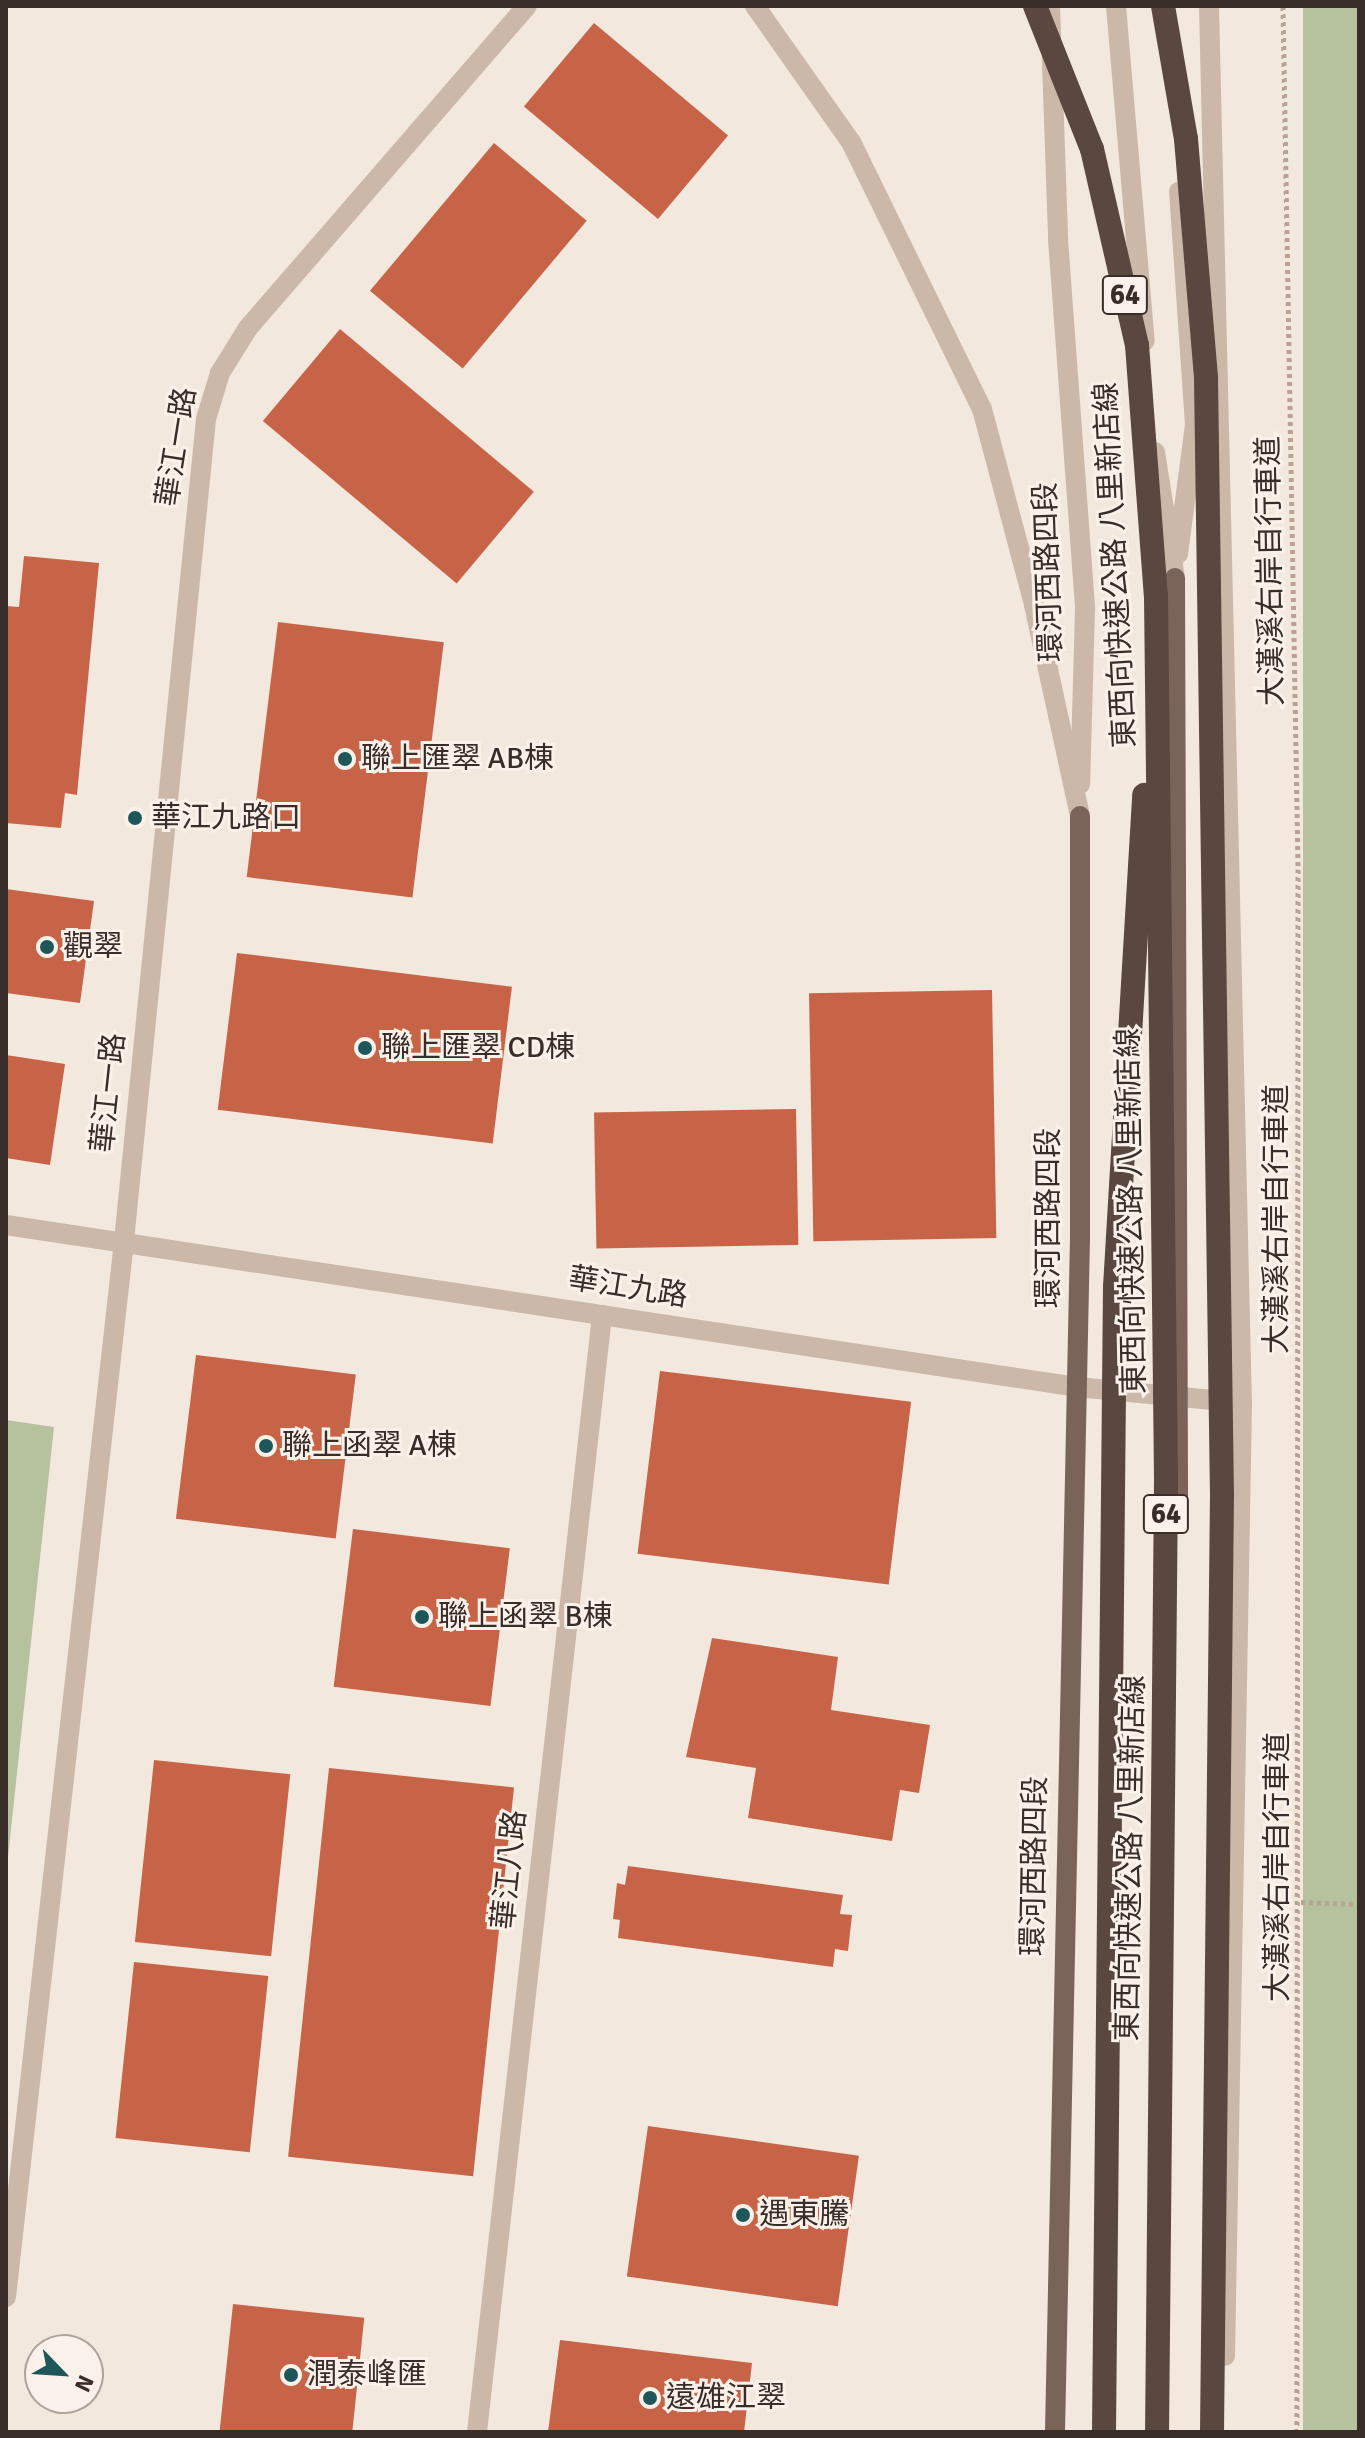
<!DOCTYPE html>
<html>
<head>
<meta charset="utf-8">
<style>
	body { margin:0 }
	#map { position:relative; width:1365px; height:2438px; overflow:hidden; background:#f3e8dd; font-family:Signika,"Noto Sans TC",sans-serif }
	div>[style] { position:absolute }
	[style*='--x'] { left:calc(var(--x)*1px); top:calc(var(--y)*1px); width:calc(var(--w)*1px); rotate:calc(var(--a)*1deg) }
	.green>* { inset:0; background:#b6c29d; transform-origin:0 0 }
	.building>* { inset:0; background:#c76447; transform-origin:0 0 }
	.path>* { height:5px; margin-top:-2.5px; transform-origin:0; background:repeating-linear-gradient(90deg,#b7a293 0 4px,transparent 0 8px) }
	.minor>* { height:20px; margin:-10px; padding:0 10px; transform-origin:10px; border-radius:10px; background:#cbb8a9 }
	.major>* { height:20px; margin:-10px; padding:0 10px; transform-origin:10px; border-radius:10px; background:#7a645a }
	.highway>* { height:24px; margin:-12px; padding:0 12px; transform-origin:12px; border-radius:12px; background:#594740 }
	.dots>* { width:22px; height:22px; translate:-50% -50%; box-sizing:border-box; border:4px solid #faf2ea; border-radius:50% }
	span { translate:-50% -50%; white-space:nowrap; text-align:center; line-height:1.15; -webkit-text-stroke:6px #faf2ea; paint-order:stroke }
	.shield-label span { padding:2px 6px; background:#faf2ea; border:2px solid; border-radius:6px; -webkit-text-stroke-width:0 }
	.shield-label { font-size:28px; color:#382d29; font-weight:700 }
	.street-label { font-size:30px; color:#382d29 }
	.poi-label { font-size:30px; color:#382d29 }
	.left { translate:0 -50%; text-align:left }
	.frame { position:absolute; inset:0; border:8px solid #382d29; pointer-events:none }
	.north { position:absolute; left:24px; top:2334px; width:80px; height:80px; box-sizing:border-box; background:#faf2ea; border:2px solid #aca39d; border-radius:50%; rotate:115deg; font-size:22px; font-weight:700; line-height:32px; text-align:center; color:#382d29 }
	.north::after { content:''; display:block; margin:auto; width:28px; height:36px; background:#1e575a; clip-path:polygon(50% 0,100% 100%,50% 72%,0 100%) }
</style>
</head>
<body>
<div id="map">
	<div class="green">
		<i style="left:1303px;top:6px;width:56px;height:2426px"></i>
		<i style="clip-path:polygon(6px 1420px,54px 1427px,6px 1876px)"></i>
	</div>
	<div class="building">
		<i style="left:594px;top:23px;width:175px;height:109px;rotate:40deg"></i>
		<i style="left:494px;top:143px;width:121px;height:193px;rotate:40deg"></i>
		<i style="left:340px;top:329px;width:253px;height:120px;rotate:40deg"></i>
		<i style="clip-path:polygon(24px 556px,99px 563px,77px 795px,65px 793px,61px 828px,6px 823px,6px 606px,19px 607px)"></i>
		<i style="left:278px;top:622px;width:167px;height:257px;rotate:7deg"></i>
		<i style="clip-path:polygon(6px 889px,94px 901px,80px 1003px,6px 993px)"></i>
		<i style="left:237px;top:953px;width:277px;height:158px;rotate:7deg"></i>
		<i style="left:992px;top:990px;width:248px;height:183px;rotate:89deg"></i>
		<i style="clip-path:polygon(6px 1055px,65px 1064px,50px 1165px,6px 1158px)"></i>
		<i style="left:796px;top:1109px;width:136px;height:202px;rotate:89deg"></i>
		<i style="left:196px;top:1355px;width:161px;height:165px;rotate:7deg"></i>
		<i style="left:660px;top:1371px;width:253px;height:184px;rotate:7deg"></i>
		<i style="left:353px;top:1529px;width:158px;height:159px;rotate:7deg"></i>
		<i style="clip-path:polygon(712px 1638px,838px 1657px,831px 1710px,930px 1725px,919px 1793px,900px 1790px,892px 1841px,748px 1818px,756px 1768px,686px 1757px)"></i>
		<i style="left:154px;top:1760px;width:137px;height:183px;rotate:6deg"></i>
		<i style="left:329px;top:1768px;width:186px;height:391px;rotate:6deg"></i>
		<i style="clip-path:polygon(628px 1866px,843px 1895px,840px 1914px,852px 1915px,848px 1951px,835px 1949px,833px 1967px,618px 1938px,620px 1920px,613px 1919px,617px 1883px,625px 1885px)"></i>
		<i style="left:134px;top:1962px;width:135px;height:177px;rotate:6deg"></i>
		<i style="left:648px;top:2126px;width:213px;height:152px;rotate:8deg"></i>
		<i style="left:233px;top:2304px;width:132px;height:129px;rotate:6deg"></i>
		<i style="clip-path:polygon(560px 2340px,752px 2363px,744px 2432px,548px 2432px)"></i>
	</div>
	<div class="path">
		<i style="--x:1283;--y:6;--w:863;--a:89"></i>
		<i style="--x:1298;--y:869;--w:1563;--a:90.04"></i>
		<i style="--x:1301;--y:1902;--w:58;--a:2"></i>
	</div>
	<div class="minor">
		<i style="--x:755;--y:6;--w:166;--a:54.8"></i>
		<i style="--x:851;--y:142;--w:297;--a:63.9"></i>
		<i style="--x:982;--y:409;--w:203;--a:75.1"></i>
		<i style="--x:1034;--y:605;--w:216;--a:77.7"></i>
		<i style="--x:1050;--y:6;--w:233;--a:88"></i>
		<i style="--x:1058;--y:239;--w:371;--a:85.8"></i>
		<i style="--x:1085;--y:609;--w:175;--a:91.6"></i>
		<i style="--x:1116;--y:6;--w:336;--a:85.1"></i>
		<i style="--x:1209;--y:6;--w:1397;--a:88.65"></i>
		<i style="--x:1242;--y:1403;--w:953;--a:91.02"></i>
		<i style="--x:1155;--y:452;--w:128;--a:81"></i>
		<i style="--x:1178;--y:554;--w:130;--a:-82.5"></i>
		<i style="--x:1195;--y:425;--w:234;--a:-93.9"></i>
		<i style="--x:6;--y:1225;--w:1083;--a:8.6"></i>
		<i style="--x:1077;--y:1387;--w:157;--a:5.5"></i>
		<i style="--x:6;--y:2297;--w:1063;--a:-83.62"></i>
		<i style="--x:124;--y:1241;--w:826;--a:-84.3"></i>
		<i style="--x:206;--y:419;--w:48;--a:-73.1"></i>
		<i style="--x:220;--y:373;--w:53;--a:-58.1"></i>
		<i style="--x:248;--y:328;--w:426;--a:-49.1"></i>
		<i style="--x:477;--y:2432;--w:1124;--a:-83.61"></i>
	</div>
	<div class="major">
		<i style="--x:1175;--y:578;--w:918;--a:89.81"></i>
		<i style="--x:1055;--y:2432;--w:1194;--a:-88.8"></i>
		<i style="--x:1080;--y:1238;--w:422;--a:-90"></i>
	</div>
	<div class="highway">
		<i style="--x:1035;--y:6;--w:154;--a:68.3"></i>
		<i style="--x:1092;--y:149;--w:201;--a:77.1"></i>
		<i style="--x:1137;--y:345;--w:252;--a:85.7"></i>
		<i style="--x:1156;--y:596;--w:886;--a:89.35"></i>
		<i style="--x:1166;--y:1482;--w:950;--a:90.54"></i>
		<i style="--x:1163;--y:6;--w:135;--a:80.2"></i>
		<i style="--x:1186;--y:139;--w:240;--a:85.2"></i>
		<i style="--x:1206;--y:378;--w:1116;--a:89.18"></i>
		<i style="--x:1222;--y:1494;--w:938;--a:90.61"></i>
		<i style="--x:1104;--y:2432;--w:1145;--a:-89.45"></i>
		<i style="--x:1115;--y:1287;--w:493;--a:-86.6"></i>
	</div>
	<div class="dots">
		<i style="left:345px;top:759px;background:#1e575a"></i>
		<i style="left:135px;top:818px;background:#1e575a"></i>
		<i style="left:47px;top:947px;background:#1e575a"></i>
		<i style="left:365px;top:1048px;background:#1e575a"></i>
		<i style="left:266px;top:1446px;background:#1e575a"></i>
		<i style="left:422px;top:1617px;background:#1e575a"></i>
		<i style="left:743px;top:2215px;background:#1e575a"></i>
		<i style="left:291px;top:2375px;background:#1e575a"></i>
		<i style="left:650px;top:2398px;background:#1e575a"></i>
	</div>
	<div class="shield-label">
		<span style="left:1125px;top:295px">64</span>
		<span style="left:1166px;top:1514px">64</span>
	</div>
	<div class="street-label">
		<span style="left:177px;top:447px;rotate:-81deg">華江一路</span>
		<span style="left:1116px;top:565px;rotate:-93deg">東西向快速公路 八里新店線</span>
		<span style="left:1271px;top:571px;rotate:-91deg">大漢溪右岸自行車道</span>
		<span style="left:1049px;top:572px;rotate:-92deg">環河西路四段</span>
		<span style="left:109px;top:1093px;rotate:-84deg">華江一路</span>
		<span style="left:1132px;top:1211px;rotate:-91deg">東西向快速公路 八里新店線</span>
		<span style="left:1049px;top:1218px;rotate:-90deg">環河西路四段</span>
		<span style="left:1277px;top:1219px;rotate:-90deg">大漢溪右岸自行車道</span>
		<span style="left:628px;top:1288px;rotate:9deg">華江九路</span>
		<span style="left:1131px;top:1858px;rotate:-89deg">東西向快速公路 八里新店線</span>
		<span style="left:1035px;top:1866px;rotate:-89deg">環河西路四段</span>
		<span style="left:1278px;top:1867px;rotate:-90deg">大漢溪右岸自行車道</span>
		<span style="left:510px;top:1870px;rotate:-84deg">華江八路</span>
	</div>
	<div class="poi-label">
		<span class="left" style="left:361px;top:759px">聯上匯翠 AB棟</span>
		<span class="left" style="left:151px;top:818px">華江九路口</span>
		<span class="left" style="left:63px;top:947px">觀翠</span>
		<span class="left" style="left:381px;top:1048px">聯上匯翠 CD棟</span>
		<span class="left" style="left:282px;top:1446px">聯上函翠 A棟</span>
		<span class="left" style="left:438px;top:1617px">聯上函翠 B棟</span>
		<span class="left" style="left:759px;top:2215px">遇東騰</span>
		<span class="left" style="left:307px;top:2375px">潤泰峰匯</span>
		<span class="left" style="left:666px;top:2398px">遠雄江翠</span>
	</div>
	<div class="frame"></div>
	<div class="north">N</div>
</div>
</body>
</html>
